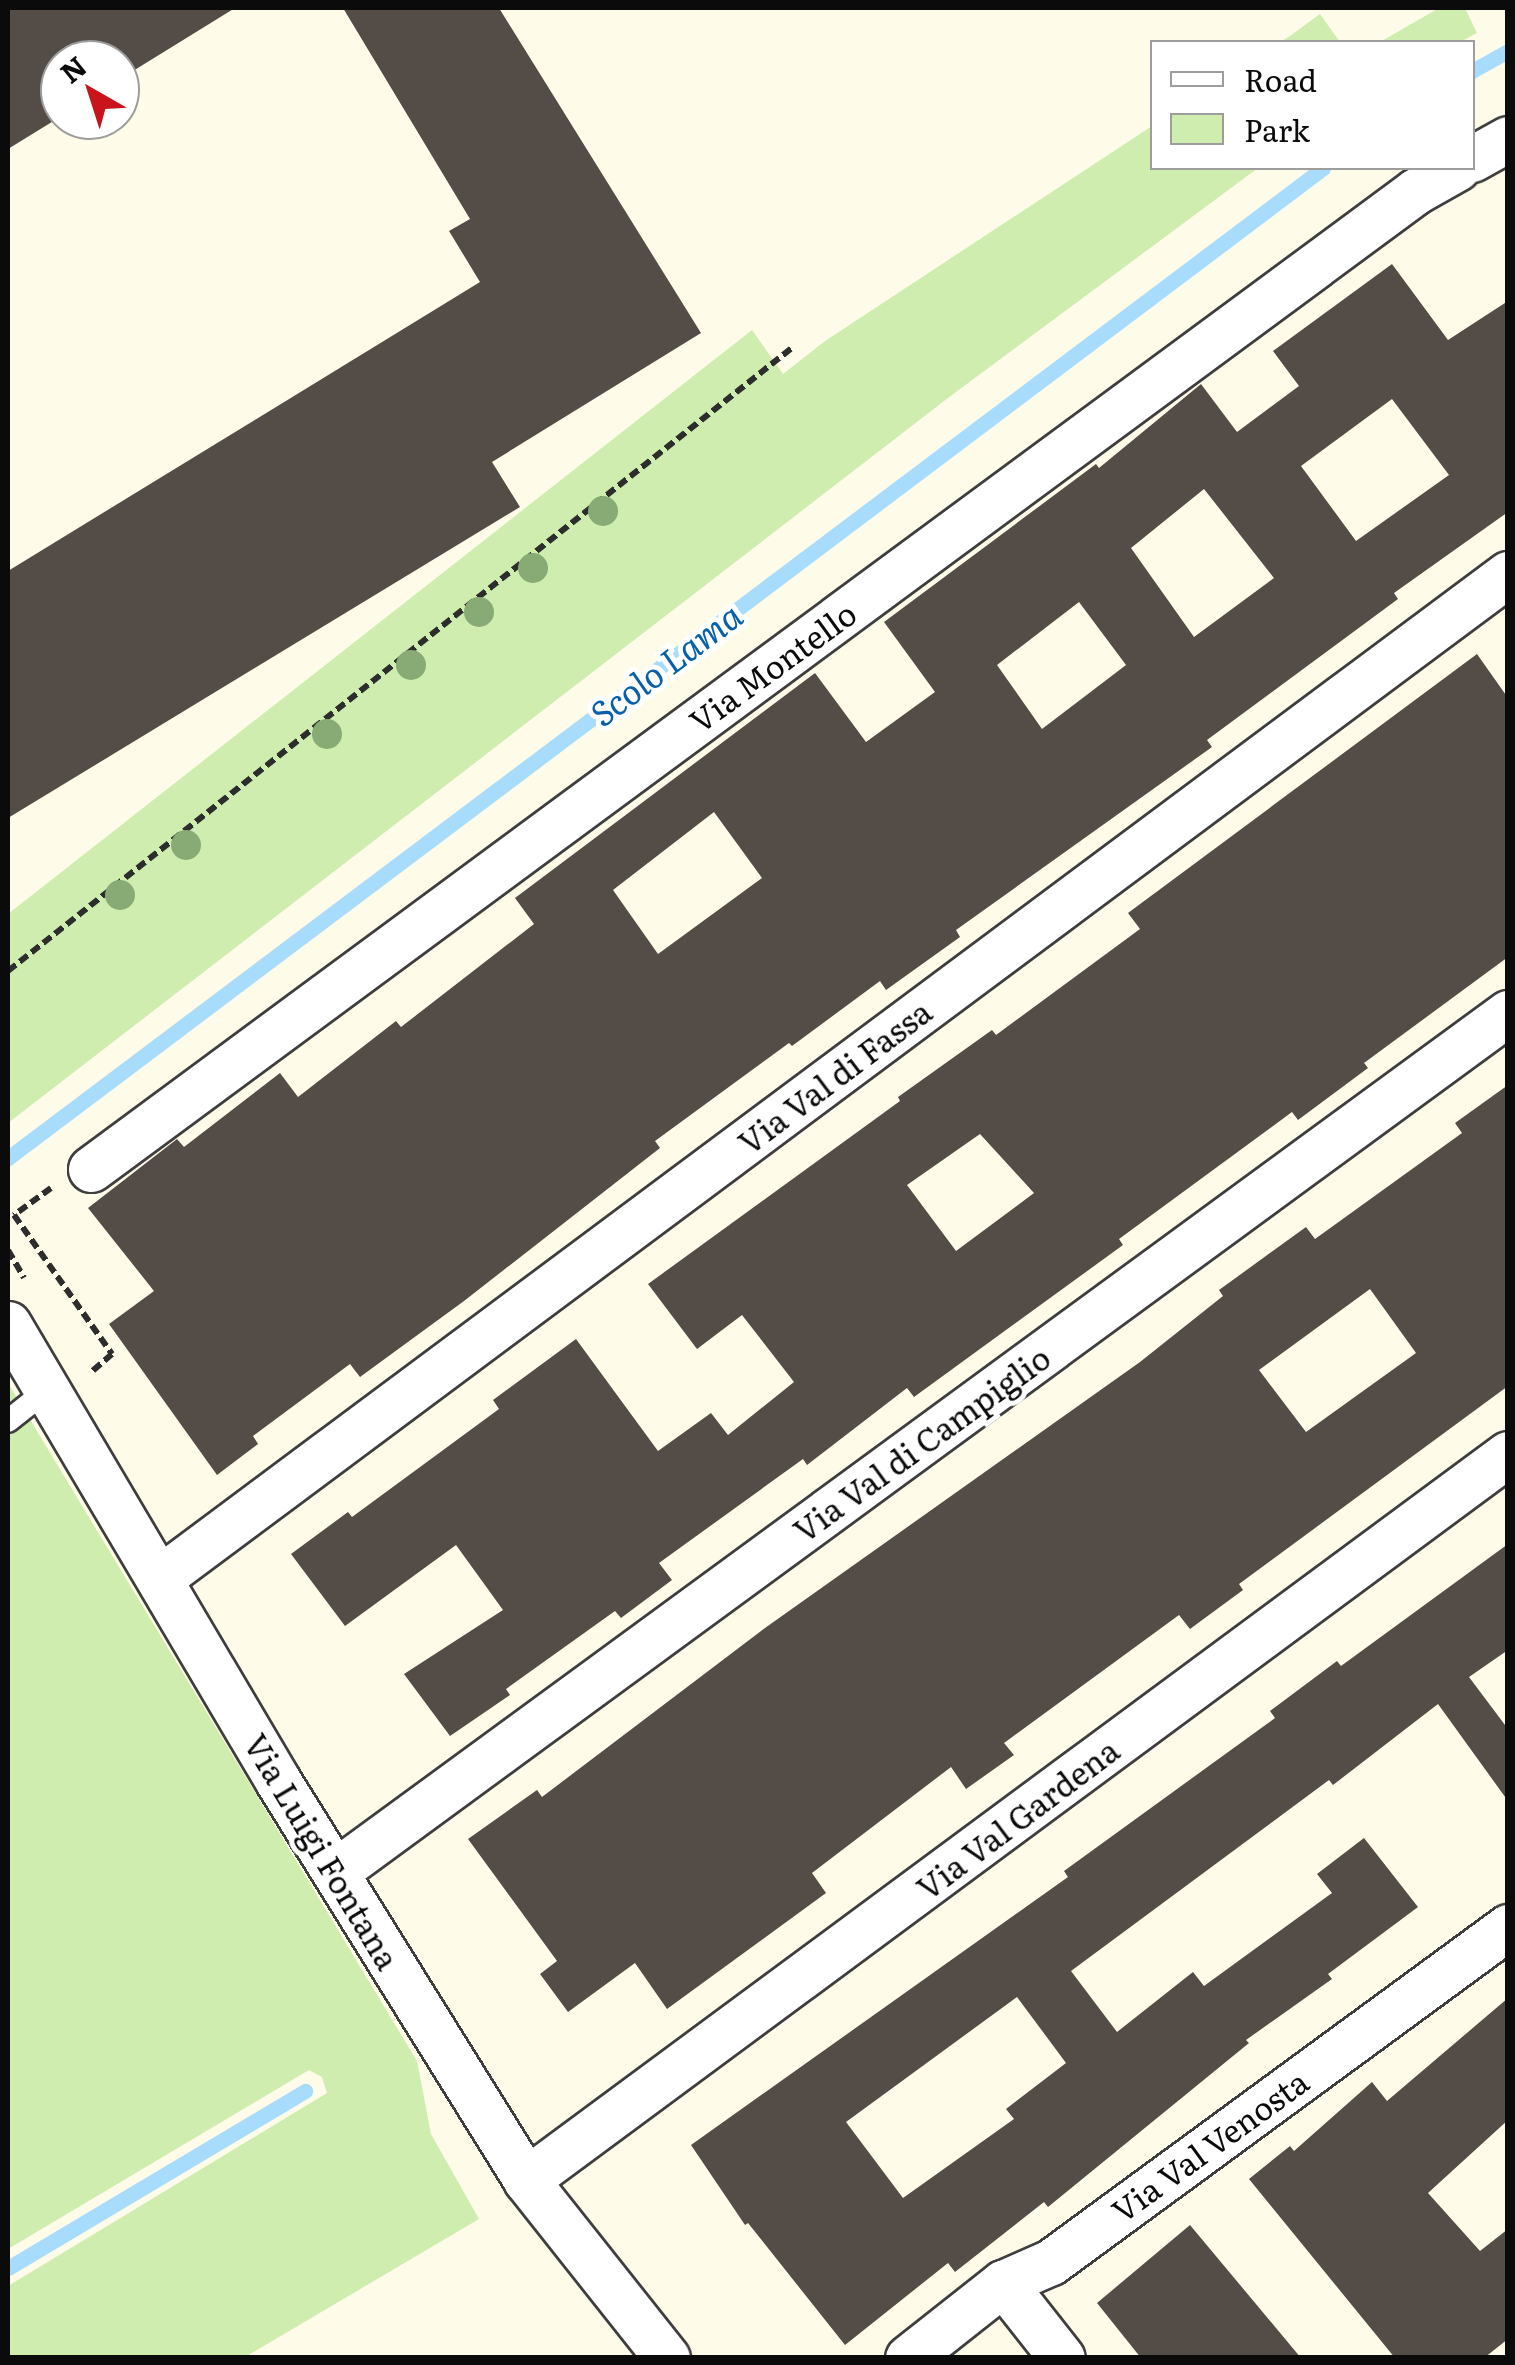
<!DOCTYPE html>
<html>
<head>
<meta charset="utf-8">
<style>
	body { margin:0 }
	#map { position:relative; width:1515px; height:2365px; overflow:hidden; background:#fffbe9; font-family:Literata,serif }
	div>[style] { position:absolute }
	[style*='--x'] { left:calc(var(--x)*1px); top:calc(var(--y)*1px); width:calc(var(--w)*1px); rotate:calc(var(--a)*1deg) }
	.green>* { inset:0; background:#ceedae }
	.stream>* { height:15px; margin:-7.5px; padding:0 7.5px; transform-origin:7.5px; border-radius:7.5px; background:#a7dcfd }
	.building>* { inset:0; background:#544c46 }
	.path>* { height:6px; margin-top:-3px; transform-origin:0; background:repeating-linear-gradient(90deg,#2d2d2d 0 10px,transparent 0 15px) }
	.roads { filter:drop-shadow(2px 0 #3e3e3e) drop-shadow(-2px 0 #3e3e3e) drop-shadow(0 2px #3e3e3e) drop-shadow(0 -2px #3e3e3e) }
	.lane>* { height:22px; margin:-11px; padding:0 11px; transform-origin:11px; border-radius:11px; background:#fff }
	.street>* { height:45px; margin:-22.5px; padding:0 22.5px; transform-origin:22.5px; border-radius:22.5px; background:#fff }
	.trees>* { width:30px; height:30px; margin:-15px; border-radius:50%; background:#88aa74 }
	span { translate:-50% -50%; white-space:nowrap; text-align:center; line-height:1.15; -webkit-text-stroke:10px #fff; paint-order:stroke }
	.street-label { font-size:32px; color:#0b0b0b }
	.water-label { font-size:35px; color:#0861a8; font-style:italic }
	.frame { position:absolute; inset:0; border:10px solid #0b0b0b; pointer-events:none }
	.legend { position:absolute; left:1150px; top:40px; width:325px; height:130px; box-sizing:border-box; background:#fff; border:2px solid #9d9d9d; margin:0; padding:12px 18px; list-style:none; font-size:30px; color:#0b0b0b }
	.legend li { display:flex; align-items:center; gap:20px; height:50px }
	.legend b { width:50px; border:2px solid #9d9d9d }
	.north { position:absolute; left:40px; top:40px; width:100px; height:100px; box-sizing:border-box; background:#fff; border:2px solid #9d9d9d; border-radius:50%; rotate:321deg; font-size:28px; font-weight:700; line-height:40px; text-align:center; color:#0b0b0b }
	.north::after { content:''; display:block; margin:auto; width:35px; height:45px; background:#c8151c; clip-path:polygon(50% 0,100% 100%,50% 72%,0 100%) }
</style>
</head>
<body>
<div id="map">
	<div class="green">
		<i style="clip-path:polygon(1439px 8px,1465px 8px,1477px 33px,1460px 42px,1380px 42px)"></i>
		<i style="clip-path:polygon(1320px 14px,1340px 42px,1280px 42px,1290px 36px)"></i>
		<i style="clip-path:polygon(1152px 126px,1152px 168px,1258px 168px,948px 398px,8px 1123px,8px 914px,752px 330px,783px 374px,825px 341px)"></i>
		<i style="clip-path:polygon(8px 1383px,417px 2061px,431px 2134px,479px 2219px,245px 2357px,8px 2357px,8px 2286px,327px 2093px,322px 2077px,309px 2070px,8px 2249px)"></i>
	</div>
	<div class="stream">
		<i style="--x:1472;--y:71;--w:41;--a:-29.1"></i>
		<i style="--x:8;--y:1158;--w:1646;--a:-36.97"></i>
		<i style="--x:8;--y:2268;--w:346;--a:-30.8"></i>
	</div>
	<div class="building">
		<i style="clip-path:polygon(8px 8px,235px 8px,120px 79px,120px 60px,60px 60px,60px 117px,8px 149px)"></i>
		<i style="clip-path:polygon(343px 8px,499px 8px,701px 333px,492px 462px,520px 507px,8px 818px,8px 571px,480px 282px,449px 231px,470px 219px)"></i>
		<i style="clip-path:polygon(evenodd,1392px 264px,1448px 340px,1508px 301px,1508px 512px,1394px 593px,1398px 599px,1207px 740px,1212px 747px,956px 930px,960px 937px,886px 990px,880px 981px,792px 1046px,789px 1043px,655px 1141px,660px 1148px,464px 1301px,360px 1377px,350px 1364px,253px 1436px,258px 1444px,217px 1475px,109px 1324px,154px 1291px,88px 1208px,177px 1139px,184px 1147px,280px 1073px,298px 1097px,396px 1021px,401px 1027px,534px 924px,515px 898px,815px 673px,866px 742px,935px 692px,884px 622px,1096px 464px,1099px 468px,1201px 384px,1237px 432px,1299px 386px,1273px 351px,1392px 264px,1392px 399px,1449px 475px,1356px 541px,1301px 466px,1392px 399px,1392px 264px,1204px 489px,1274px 578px,1194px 637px,1131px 548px,1204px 489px,1392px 264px,1079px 602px,1126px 665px,1042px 729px,997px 665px,1079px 602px,1392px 264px,714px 812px,762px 878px,658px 954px,613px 890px,714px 812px)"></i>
		<i style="clip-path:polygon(evenodd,1477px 654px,1508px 698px,1508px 957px,1364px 1063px,1368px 1068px,1298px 1120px,1292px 1112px,1119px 1239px,1123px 1245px,914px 1397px,907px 1388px,807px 1465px,803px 1459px,659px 1563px,672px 1580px,621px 1618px,615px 1611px,506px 1689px,510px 1695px,450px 1736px,404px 1674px,503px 1610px,456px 1545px,345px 1626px,291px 1554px,348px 1512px,352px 1517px,499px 1409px,493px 1400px,576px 1339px,658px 1451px,711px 1413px,728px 1435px,794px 1382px,742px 1315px,697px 1349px,648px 1284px,900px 1101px,898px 1097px,992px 1030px,996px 1035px,1140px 929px,1128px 913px,1477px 654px,980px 1134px,1034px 1193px,956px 1251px,907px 1185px,980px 1134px)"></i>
		<i style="clip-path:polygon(evenodd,1508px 1085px,1508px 1386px,1239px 1584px,1243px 1590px,1190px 1629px,1179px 1615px,1004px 1743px,1014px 1755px,966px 1789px,951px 1767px,812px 1873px,826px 1893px,667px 2009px,635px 1963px,568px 2012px,540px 1974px,557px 1961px,468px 1839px,537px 1790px,542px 1797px,765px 1628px,1140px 1362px,1223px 1296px,1219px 1290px,1306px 1227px,1315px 1239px,1462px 1133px,1455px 1123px,1508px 1085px,1370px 1289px,1416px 1353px,1306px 1432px,1259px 1370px,1370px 1289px)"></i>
		<i style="clip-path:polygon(evenodd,1508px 1544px,1508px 1650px,1469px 1677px,1508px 1729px,1508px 1801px,1438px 1704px,1333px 1785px,1329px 1780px,1071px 1971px,1117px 2032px,1193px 1972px,1204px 1986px,1332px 1893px,1317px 1874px,1364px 1838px,1418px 1907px,1328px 1974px,1332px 1979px,1246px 2040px,1249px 2043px,1048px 2207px,1044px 2202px,955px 2272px,948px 2263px,845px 2345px,748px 2223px,745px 2225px,691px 2145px,1068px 1877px,1064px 1871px,1275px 1718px,1270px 1711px,1337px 1661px,1341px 1666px,1508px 1544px,1017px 1997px,1066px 2063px,1006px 2109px,1014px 2119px,903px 2198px,846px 2122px,1017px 1997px)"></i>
		<i style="clip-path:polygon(1508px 1998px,1508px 2120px,1428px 2193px,1480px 2251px,1508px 2229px,1508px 2339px,1484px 2358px,1395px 2358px,1249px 2179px,1290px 2146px,1294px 2151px,1372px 2082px,1387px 2101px)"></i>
		<i style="clip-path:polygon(1190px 2225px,1301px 2358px,1141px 2358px,1097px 2303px)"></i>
	</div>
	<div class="path">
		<i style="--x:8;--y:971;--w:1003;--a:-38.48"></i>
		<i style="--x:51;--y:1188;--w:46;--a:143.9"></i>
		<i style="--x:14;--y:1215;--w:170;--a:54.8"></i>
		<i style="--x:112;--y:1354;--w:28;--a:139"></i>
		<i style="--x:8;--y:1250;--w:32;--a:60"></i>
	</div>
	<div class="roads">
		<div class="lane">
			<i style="--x:8;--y:1421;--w:50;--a:-38.5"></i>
		</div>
		<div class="street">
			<i style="--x:1472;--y:159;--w:41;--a:-29.1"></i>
			<i style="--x:91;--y:1169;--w:1647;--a:-36.43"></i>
			<i style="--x:1416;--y:191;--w:47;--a:-29.3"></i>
			<i style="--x:8;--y:1324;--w:531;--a:59.42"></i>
			<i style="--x:278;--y:1781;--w:470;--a:58.1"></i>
			<i style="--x:526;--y:2180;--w:227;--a:51.6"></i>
			<i style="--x:160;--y:1578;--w:1681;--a:-36.68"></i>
			<i style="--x:335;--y:1872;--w:1454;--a:-36.22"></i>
			<i style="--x:526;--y:2180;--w:1221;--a:-36.48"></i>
			<i style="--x:1003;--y:2283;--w:95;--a:51.8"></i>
			<i style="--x:908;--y:2358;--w:121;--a:-38.3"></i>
			<i style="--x:1003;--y:2283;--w:52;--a:-23.6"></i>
			<i style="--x:1051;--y:2262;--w:567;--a:-36.24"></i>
		</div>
	</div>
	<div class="trees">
		<i style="left:603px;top:511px"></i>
		<i style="left:533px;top:568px"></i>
		<i style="left:479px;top:612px"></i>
		<i style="left:411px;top:665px"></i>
		<i style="left:327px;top:734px"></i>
		<i style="left:186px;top:845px"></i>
		<i style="left:120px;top:895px"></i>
	</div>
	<div class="street-label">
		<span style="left:772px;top:666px;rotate:-36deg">Via Montello</span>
		<span style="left:834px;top:1076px;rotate:-37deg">Via Val di Fassa</span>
		<span style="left:921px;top:1443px;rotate:-36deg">Via Val di Campiglio</span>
		<span style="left:1017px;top:1818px;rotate:-37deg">Via Val Gardena</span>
		<span style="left:323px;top:1851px;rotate:59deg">Via Luigi Fontana</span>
		<span style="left:1209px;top:2145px;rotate:-36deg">Via Val Venosta</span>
	</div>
	<div class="water-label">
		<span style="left:665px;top:663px;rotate:-37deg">Scolo Lama</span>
	</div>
	<div class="frame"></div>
	<ul class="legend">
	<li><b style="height:12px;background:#fff"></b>Road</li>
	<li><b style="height:28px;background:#ceedae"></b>Park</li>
	</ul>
	<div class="north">N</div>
</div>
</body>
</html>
